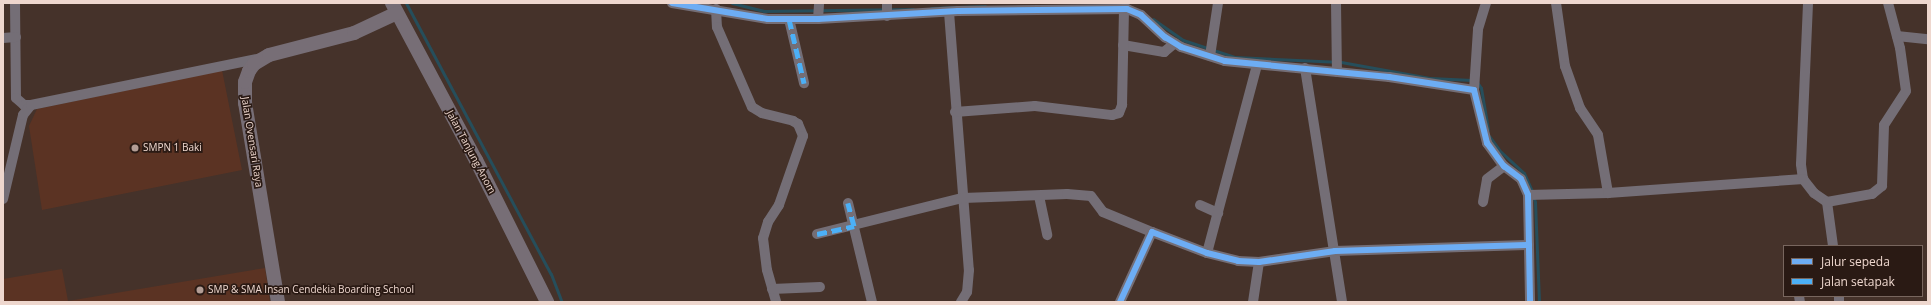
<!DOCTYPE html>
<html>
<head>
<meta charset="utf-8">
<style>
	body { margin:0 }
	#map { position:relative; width:1931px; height:305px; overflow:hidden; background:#45322a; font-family:"Open Sans",sans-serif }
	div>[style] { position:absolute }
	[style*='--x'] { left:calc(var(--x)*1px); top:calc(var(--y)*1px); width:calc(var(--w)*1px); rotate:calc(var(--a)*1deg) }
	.built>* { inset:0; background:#5b3323 }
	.stream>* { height:3px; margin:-1.5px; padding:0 1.5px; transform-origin:1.5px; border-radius:1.5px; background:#264e5b }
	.street>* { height:10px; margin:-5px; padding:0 5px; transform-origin:5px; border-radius:5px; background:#746e76 }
	.secondary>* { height:14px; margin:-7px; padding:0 7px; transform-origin:7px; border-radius:7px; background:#776e76 }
	.quiet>* { height:5px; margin-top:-2.5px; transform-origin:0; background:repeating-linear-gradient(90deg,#4cb0f7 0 10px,transparent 0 15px) }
	.cycleway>* { height:6px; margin:-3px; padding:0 3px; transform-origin:3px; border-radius:3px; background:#6dadf4 }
	.dots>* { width:11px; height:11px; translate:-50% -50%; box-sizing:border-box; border:2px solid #2a1a14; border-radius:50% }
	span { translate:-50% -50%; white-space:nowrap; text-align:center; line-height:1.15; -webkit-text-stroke:3.5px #2a1a14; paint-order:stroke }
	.street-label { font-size:10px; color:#eed7ce }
	.poi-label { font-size:10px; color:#eed7ce }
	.left { translate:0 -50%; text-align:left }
	.frame { position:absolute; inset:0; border:4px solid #eed7ce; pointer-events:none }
	.legend { position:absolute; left:1783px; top:245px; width:140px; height:52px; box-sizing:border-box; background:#2a1a14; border:1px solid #78665e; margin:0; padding:5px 7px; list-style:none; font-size:12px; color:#eed7ce }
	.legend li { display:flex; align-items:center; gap:8px; height:20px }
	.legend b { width:20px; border:1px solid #78665e }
</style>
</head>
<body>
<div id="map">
	<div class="built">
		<i style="clip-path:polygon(222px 70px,242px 170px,42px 210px,29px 126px,37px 109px)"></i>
		<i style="clip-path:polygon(265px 268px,270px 302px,3px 302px,3px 279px,62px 269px,68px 301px)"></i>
	</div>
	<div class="stream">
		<i style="--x:406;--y:3;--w:307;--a:61.9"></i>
		<i style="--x:551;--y:274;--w:30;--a:69"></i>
		<i style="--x:732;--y:3;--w:33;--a:14"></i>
		<i style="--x:764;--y:11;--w:149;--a:-0.8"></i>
		<i style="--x:931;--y:8;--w:54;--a:-2.1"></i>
		<i style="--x:1153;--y:19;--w:37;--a:35"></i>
		<i style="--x:1183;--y:40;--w:55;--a:18.1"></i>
		<i style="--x:1235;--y:57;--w:106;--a:2.7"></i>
		<i style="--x:1341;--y:62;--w:90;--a:10.2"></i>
		<i style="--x:1430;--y:78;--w:42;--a:2.7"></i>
		<i style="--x:1477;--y:82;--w:7;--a:56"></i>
		<i style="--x:1481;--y:88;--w:42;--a:80.3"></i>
		<i style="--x:1489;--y:136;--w:17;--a:54"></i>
		<i style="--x:1499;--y:150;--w:34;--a:43"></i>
		<i style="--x:1524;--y:173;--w:20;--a:66"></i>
		<i style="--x:1532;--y:191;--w:11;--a:75"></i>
		<i style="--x:1535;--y:202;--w:100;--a:87.7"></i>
	</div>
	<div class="street">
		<i style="--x:15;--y:3;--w:95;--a:89.4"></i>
		<i style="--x:16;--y:98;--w:11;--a:41"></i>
		<i style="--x:24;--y:105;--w:7;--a:0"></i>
		<i style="--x:672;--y:3;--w:97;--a:9.5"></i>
		<i style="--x:768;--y:19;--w:50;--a:0"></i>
		<i style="--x:818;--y:19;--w:140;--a:-3.3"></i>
		<i style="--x:958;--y:11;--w:169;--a:-0.7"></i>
		<i style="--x:1127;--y:9;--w:15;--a:23"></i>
		<i style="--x:1141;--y:15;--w:33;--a:43"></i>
		<i style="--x:1165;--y:37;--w:19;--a:32"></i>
		<i style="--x:1181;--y:47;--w:46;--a:17.7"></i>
		<i style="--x:1225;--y:61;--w:165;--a:5.6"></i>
		<i style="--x:1389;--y:77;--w:86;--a:8.7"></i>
		<i style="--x:1474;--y:90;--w:55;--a:76.2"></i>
		<i style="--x:1487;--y:143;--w:29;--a:54"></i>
		<i style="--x:1504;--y:166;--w:21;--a:37"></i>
		<i style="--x:1521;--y:179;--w:17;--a:66"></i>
		<i style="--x:1528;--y:195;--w:107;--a:88.9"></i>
		<i style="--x:887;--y:3;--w:13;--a:90"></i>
		<i style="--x:1336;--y:3;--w:69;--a:89.2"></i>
		<i style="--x:1556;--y:3;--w:64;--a:81.9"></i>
		<i style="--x:1565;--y:66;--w:45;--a:70.3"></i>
		<i style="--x:1580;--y:108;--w:32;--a:56"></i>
		<i style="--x:1598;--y:135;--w:59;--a:80.2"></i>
		<i style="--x:716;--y:9;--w:18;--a:87"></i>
		<i style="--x:717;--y:27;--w:87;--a:66.4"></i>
		<i style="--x:752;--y:107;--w:12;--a:31"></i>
		<i style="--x:762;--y:113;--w:32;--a:14"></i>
		<i style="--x:793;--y:121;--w:6;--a:31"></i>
		<i style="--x:798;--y:124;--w:13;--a:67"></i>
		<i style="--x:803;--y:136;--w:73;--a:109.2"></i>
		<i style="--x:779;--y:205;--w:20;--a:123"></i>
		<i style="--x:768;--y:222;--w:17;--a:107"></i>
		<i style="--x:763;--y:238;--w:32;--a:83"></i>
		<i style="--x:767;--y:270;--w:33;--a:74"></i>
		<i style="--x:949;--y:12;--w:259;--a:85.6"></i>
		<i style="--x:969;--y:270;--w:22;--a:95"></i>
		<i style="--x:967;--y:292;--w:12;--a:121"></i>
		<i style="--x:789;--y:19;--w:66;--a:76.8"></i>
		<i style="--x:818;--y:19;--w:16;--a:-86"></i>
		<i style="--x:1897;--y:36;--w:31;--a:6"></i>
		<i style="--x:3;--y:38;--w:13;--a:-4"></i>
		<i style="--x:1123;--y:45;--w:42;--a:9.7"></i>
		<i style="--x:1164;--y:52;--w:14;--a:-39"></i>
		<i style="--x:1210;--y:56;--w:54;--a:-81.4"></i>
		<i style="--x:1305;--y:68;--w:237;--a:81"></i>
		<i style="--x:1474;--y:90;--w:61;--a:-86.2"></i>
		<i style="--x:1478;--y:29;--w:27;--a:-73"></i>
		<i style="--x:955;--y:112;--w:80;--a:-4.3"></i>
		<i style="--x:1035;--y:106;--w:78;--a:6.7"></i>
		<i style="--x:1112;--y:115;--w:7;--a:-16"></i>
		<i style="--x:1119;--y:113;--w:9;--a:-69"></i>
		<i style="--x:1122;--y:105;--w:96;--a:-88.8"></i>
		<i style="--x:1803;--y:179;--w:15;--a:-98"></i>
		<i style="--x:1801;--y:164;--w:161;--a:-87.5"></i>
		<i style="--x:1528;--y:195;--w:80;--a:-1.4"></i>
		<i style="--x:1608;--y:193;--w:196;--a:-4.1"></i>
		<i style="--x:1803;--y:179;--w:18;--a:52"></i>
		<i style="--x:1814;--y:193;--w:16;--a:35"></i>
		<i style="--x:1827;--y:202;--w:44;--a:82.2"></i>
		<i style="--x:1039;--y:196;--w:40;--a:78"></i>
		<i style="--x:3;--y:199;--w:86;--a:-76.6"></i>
		<i style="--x:23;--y:115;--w:13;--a:-51"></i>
		<i style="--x:31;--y:105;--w:235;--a:-11.5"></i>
		<i style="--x:1483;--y:202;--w:23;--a:-80"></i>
		<i style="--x:1487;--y:179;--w:21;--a:-37"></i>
		<i style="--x:1827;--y:202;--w:46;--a:-10.1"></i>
		<i style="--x:1872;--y:194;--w:13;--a:-39"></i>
		<i style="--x:1882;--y:186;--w:61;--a:-88.1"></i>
		<i style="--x:1884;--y:125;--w:40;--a:-57.1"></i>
		<i style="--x:1906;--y:91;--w:43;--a:-97.9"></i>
		<i style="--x:1900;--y:48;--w:47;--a:-104.9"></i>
		<i style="--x:848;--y:203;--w:102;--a:76.4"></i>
		<i style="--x:1200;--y:205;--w:20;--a:24"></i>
		<i style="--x:817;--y:234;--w:150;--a:-13.9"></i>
		<i style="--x:963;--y:198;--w:104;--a:-2.2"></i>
		<i style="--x:1067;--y:194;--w:24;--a:5"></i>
		<i style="--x:1091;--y:196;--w:20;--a:53"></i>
		<i style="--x:1103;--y:212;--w:53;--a:22.2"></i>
		<i style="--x:1207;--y:253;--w:195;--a:-75.1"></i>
		<i style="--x:772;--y:289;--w:48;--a:-2.4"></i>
		<i style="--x:1799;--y:296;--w:6;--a:81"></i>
		<i style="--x:1839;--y:296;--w:6;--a:90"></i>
		<i style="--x:1120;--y:302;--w:77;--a:-65.4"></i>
		<i style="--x:1152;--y:232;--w:59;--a:20.9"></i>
		<i style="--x:1207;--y:253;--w:32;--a:14"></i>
		<i style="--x:1238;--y:261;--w:21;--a:3"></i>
		<i style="--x:1259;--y:262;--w:77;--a:-8.2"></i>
		<i style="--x:1335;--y:251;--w:194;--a:-1.8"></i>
		<i style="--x:1253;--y:302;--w:40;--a:-81.5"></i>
	</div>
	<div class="secondary">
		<i style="--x:392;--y:3;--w:178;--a:61.9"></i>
		<i style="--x:476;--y:160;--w:159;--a:63.4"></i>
		<i style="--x:278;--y:302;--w:202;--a:-99.4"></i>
		<i style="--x:245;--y:103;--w:21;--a:-90"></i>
		<i style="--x:245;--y:82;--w:12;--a:-70"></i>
		<i style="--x:249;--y:71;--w:9;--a:-54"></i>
		<i style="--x:254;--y:64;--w:17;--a:-31"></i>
		<i style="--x:269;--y:55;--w:88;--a:-14.5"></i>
		<i style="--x:354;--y:33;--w:47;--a:-24.9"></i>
	</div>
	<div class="quiet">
		<i style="--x:789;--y:19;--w:66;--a:76.8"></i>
		<i style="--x:817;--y:234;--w:38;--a:-12"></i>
		<i style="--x:854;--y:226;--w:24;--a:-105"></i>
	</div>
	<div class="cycleway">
		<i style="--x:672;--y:3;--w:97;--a:9.5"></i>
		<i style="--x:768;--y:19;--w:50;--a:0"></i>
		<i style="--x:818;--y:19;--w:140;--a:-3.3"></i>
		<i style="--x:958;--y:11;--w:169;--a:-0.7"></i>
		<i style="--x:1127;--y:9;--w:15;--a:23"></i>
		<i style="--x:1141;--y:15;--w:33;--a:43"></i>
		<i style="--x:1165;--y:37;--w:19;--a:32"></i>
		<i style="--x:1181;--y:47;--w:46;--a:17.7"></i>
		<i style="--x:1225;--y:61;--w:165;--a:5.6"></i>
		<i style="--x:1389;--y:77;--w:86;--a:8.7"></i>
		<i style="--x:1474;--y:90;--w:55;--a:76.2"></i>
		<i style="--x:1487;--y:143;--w:29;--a:54"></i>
		<i style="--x:1504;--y:166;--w:21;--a:37"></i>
		<i style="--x:1521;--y:179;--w:17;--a:66"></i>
		<i style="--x:1528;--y:195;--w:107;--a:88.9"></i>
		<i style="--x:1120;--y:302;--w:77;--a:-65.4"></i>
		<i style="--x:1152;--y:232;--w:59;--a:20.9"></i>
		<i style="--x:1207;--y:253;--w:32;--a:14"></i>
		<i style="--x:1238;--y:261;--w:21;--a:3"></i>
		<i style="--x:1259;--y:262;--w:77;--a:-8.2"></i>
		<i style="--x:1335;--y:251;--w:194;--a:-1.8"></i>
	</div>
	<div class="dots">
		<i style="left:135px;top:148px;background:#b39d95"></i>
		<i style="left:200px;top:290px;background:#b39d95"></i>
	</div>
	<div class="street-label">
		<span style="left:252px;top:142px;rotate:81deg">Jalan Ovensari Raya</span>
		<span style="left:471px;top:152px;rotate:62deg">Jalan Tanjung Anom</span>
	</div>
	<div class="poi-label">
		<span class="left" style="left:143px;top:148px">SMPN 1 Baki</span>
		<span class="left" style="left:208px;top:290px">SMP &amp; SMA Insan Cendekia Boarding School</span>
	</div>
	<div class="frame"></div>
	<ul class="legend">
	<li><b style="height:5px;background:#6dadf4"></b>Jalur sepeda</li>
	<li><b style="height:5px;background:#4cb0f7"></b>Jalan setapak</li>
	</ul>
</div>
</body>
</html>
